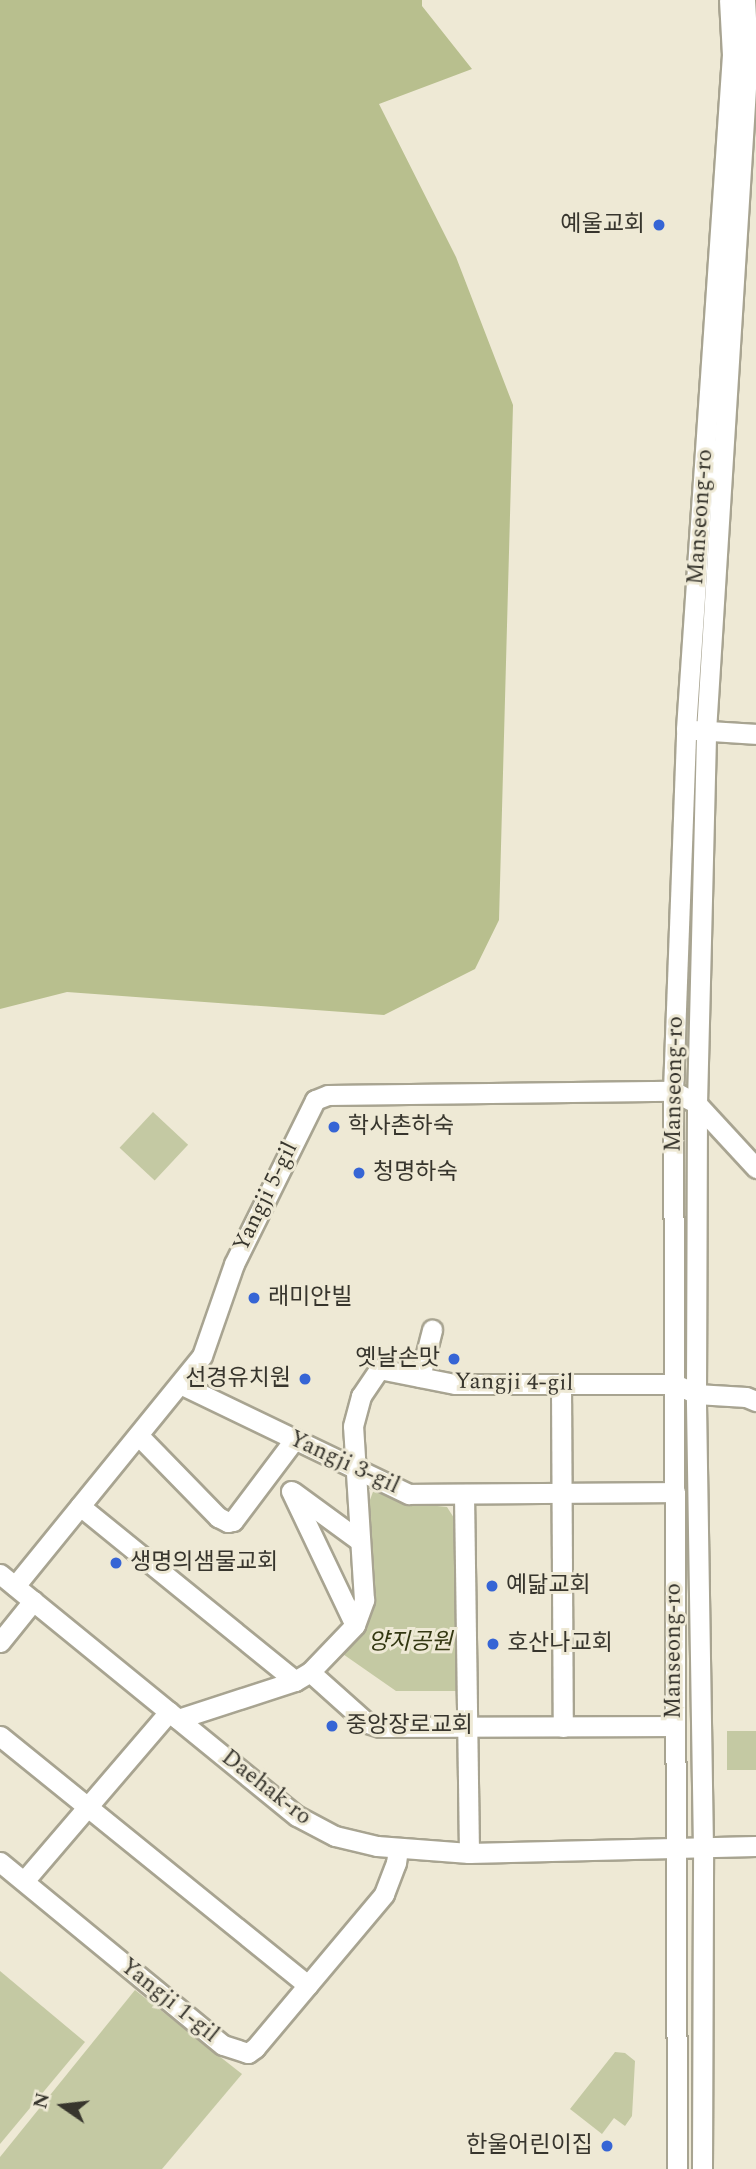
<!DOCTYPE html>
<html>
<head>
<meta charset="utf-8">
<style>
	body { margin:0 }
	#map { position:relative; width:756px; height:2169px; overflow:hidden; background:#eee9d5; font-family:Spectral,"Noto Sans KR",serif }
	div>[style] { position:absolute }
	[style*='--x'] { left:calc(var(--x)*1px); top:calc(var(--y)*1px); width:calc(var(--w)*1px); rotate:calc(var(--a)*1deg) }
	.green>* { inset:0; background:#c4c9a3; transform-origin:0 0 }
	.forest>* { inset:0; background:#b8bf8e }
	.roads { filter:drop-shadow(2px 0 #a8a491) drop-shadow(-2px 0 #a8a491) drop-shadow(0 2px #a8a491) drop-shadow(0 -2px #a8a491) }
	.minor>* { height:19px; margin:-9.5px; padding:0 9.5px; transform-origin:9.5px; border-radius:9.5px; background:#fff }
	.dots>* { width:19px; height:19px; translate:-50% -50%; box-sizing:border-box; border:4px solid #eee9d5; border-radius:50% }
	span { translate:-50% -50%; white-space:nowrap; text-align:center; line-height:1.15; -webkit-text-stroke:6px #eee9d5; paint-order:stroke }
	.poi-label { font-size:23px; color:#37352d }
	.right { translate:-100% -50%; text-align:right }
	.left { translate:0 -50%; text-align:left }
	.street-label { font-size:23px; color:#37352d }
	.park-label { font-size:23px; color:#333711; font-style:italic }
	.north { position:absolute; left:28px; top:2071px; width:70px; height:70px; -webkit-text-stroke:5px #eee9d5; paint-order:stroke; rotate:284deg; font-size:19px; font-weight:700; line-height:28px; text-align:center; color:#37352d }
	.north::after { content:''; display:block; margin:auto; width:24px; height:32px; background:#37352d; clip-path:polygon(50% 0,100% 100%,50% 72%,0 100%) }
</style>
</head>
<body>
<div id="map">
	<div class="green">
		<i style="left:153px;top:1112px;width:48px;height:49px;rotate:43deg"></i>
		<i style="clip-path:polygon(374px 1489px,398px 1502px,447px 1507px,454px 1518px,456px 1691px,396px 1691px,340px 1652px,370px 1619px,373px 1586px,367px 1508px)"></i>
		<i style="left:727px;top:1731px;width:29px;height:39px"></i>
		<i style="clip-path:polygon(0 1971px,85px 2042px,0 2144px)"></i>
		<i style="clip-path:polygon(135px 1990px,242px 2074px,162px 2169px,0 2169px,0 2157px)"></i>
		<i style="clip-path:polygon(615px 2052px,625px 2053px,635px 2061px,632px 2116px,625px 2126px,614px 2118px,602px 2134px,570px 2109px)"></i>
	</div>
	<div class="forest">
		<i style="clip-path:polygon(0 0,422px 0,422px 6px,472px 69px,379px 104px,456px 257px,513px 405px,499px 920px,475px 969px,384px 1015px,67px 992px,0 1009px)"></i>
	</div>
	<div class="roads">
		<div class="minor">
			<i style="--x:694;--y:730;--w:62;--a:3.7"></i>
			<i style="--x:420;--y:1377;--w:49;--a:-75.7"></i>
			<i style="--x:180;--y:1384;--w:254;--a:25.7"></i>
			<i style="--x:409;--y:1494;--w:266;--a:-0.4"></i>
			<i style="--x:561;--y:1385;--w:342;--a:89.7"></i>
			<i style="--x:138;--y:1435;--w:115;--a:45.7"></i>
			<i style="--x:218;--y:1517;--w:11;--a:27"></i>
			<i style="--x:228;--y:1522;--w:5;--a:-11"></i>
			<i style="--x:233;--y:1521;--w:101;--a:-53"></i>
			<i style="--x:291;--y:1491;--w:148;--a:64.5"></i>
			<i style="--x:293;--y:1492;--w:83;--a:36.2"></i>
			<i style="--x:464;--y:1494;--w:359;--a:89.2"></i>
			<i style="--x:80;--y:1506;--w:277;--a:39.1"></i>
			<i style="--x:0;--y:1574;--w:383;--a:39.2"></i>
			<i style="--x:297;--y:1816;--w:43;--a:27.8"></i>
			<i style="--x:335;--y:1836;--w:43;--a:13.4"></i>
			<i style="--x:377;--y:1846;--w:92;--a:4.4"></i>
			<i style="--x:469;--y:1853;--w:287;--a:-1.4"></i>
			<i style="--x:15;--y:1586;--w:296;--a:-50.9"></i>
			<i style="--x:202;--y:1356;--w:97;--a:-70.8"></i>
			<i style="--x:234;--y:1264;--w:183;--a:-63.7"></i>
			<i style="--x:315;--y:1100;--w:14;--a:-21"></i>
			<i style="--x:328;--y:1095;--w:345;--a:-0.7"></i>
			<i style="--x:673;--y:1091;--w:27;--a:28"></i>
			<i style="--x:697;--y:1104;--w:87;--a:47.3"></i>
			<i style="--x:0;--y:1642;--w:53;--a:-51.2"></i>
			<i style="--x:310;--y:1672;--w:76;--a:41.8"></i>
			<i style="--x:367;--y:1723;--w:14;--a:17"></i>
			<i style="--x:380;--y:1727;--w:294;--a:-0.2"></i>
			<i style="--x:178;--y:1719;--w:123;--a:-18"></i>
			<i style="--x:295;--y:1681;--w:17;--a:-31"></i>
			<i style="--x:310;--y:1672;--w:65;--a:-46.2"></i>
			<i style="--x:355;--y:1625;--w:27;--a:-70"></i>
			<i style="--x:364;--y:1600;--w:174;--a:-93.6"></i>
			<i style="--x:353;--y:1426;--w:31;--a:-75"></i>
			<i style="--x:361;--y:1396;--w:32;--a:-56"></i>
			<i style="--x:379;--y:1369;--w:77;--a:11.2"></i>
			<i style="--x:455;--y:1384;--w:220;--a:0"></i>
			<i style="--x:675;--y:1384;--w:23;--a:25"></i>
			<i style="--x:696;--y:1394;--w:50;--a:3.4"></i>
			<i style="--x:746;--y:1397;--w:11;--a:22"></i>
			<i style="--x:0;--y:1736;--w:396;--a:39"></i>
			<i style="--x:0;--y:1862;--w:288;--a:39.4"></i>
			<i style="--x:223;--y:2045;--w:26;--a:18"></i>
			<i style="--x:248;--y:2053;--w:9;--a:-36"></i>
			<i style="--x:255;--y:2048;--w:201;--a:-50"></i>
			<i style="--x:384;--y:1894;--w:33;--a:-69"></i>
			<i style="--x:396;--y:1863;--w:15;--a:-82"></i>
			<i style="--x:24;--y:1881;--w:223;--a:-49.4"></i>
			<i style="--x:677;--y:2169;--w:1078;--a:-90.21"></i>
			<i style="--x:673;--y:1091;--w:362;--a:-87.9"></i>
			<i style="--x:686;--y:729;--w:676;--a:-86.1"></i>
			<i style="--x:732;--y:55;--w:55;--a:-93.1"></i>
			<i style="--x:702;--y:2169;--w:320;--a:-89.8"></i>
			<i style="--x:703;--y:1849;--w:455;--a:-90.9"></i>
			<i style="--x:696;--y:1394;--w:290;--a:-89.8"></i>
			<i style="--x:697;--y:1104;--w:373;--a:-88.6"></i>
			<i style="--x:706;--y:731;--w:677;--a:-86.44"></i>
			<i style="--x:748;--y:55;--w:55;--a:-93.1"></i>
		</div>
	</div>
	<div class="dots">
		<i style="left:659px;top:225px;background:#3665d5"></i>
		<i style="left:334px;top:1127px;background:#3665d5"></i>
		<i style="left:359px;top:1173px;background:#3665d5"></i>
		<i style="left:254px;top:1298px;background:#3665d5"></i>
		<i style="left:454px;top:1359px;background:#3665d5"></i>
		<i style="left:305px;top:1379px;background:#3665d5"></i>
		<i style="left:116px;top:1563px;background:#3665d5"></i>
		<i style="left:492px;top:1586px;background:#3665d5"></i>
		<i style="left:493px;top:1644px;background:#3665d5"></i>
		<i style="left:332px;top:1726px;background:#3665d5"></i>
		<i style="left:607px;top:2146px;background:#3665d5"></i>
	</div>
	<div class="poi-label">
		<span class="right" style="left:645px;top:225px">예울교회</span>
		<span class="left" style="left:348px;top:1127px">학사촌하숙</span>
		<span class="left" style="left:373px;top:1173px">청명하숙</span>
		<span class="left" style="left:268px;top:1298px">래미안빌</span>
		<span class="right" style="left:440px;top:1359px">옛날손맛</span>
		<span class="right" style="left:291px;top:1379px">선경유치원</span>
		<span class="left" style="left:130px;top:1563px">생명의샘물교회</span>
		<span class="left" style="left:506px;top:1586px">예닮교회</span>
		<span class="left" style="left:507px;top:1644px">호산나교회</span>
		<span class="left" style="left:346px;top:1726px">중앙장로교회</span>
		<span class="right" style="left:593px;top:2146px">한울어린이집</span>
	</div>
	<div class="street-label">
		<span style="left:701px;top:517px;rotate:-86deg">Manseong-ro</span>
		<span style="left:675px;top:1084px;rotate:-89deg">Manseong-ro</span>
		<span style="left:266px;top:1197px;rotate:-64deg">Yangji 5-gil</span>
		<span style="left:514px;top:1383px;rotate:1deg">Yangji 4-gil</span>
		<span style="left:344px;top:1463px;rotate:25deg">Yangji 3-gil</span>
		<span style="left:674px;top:1651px;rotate:-90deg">Manseong-ro</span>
		<span style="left:266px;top:1788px;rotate:38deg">Daehak-ro</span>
		<span style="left:169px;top:2001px;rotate:39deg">Yangji 1-gil</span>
	</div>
	<div class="park-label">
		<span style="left:410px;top:1643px">양지공원</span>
	</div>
	<div class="north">N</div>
</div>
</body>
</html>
